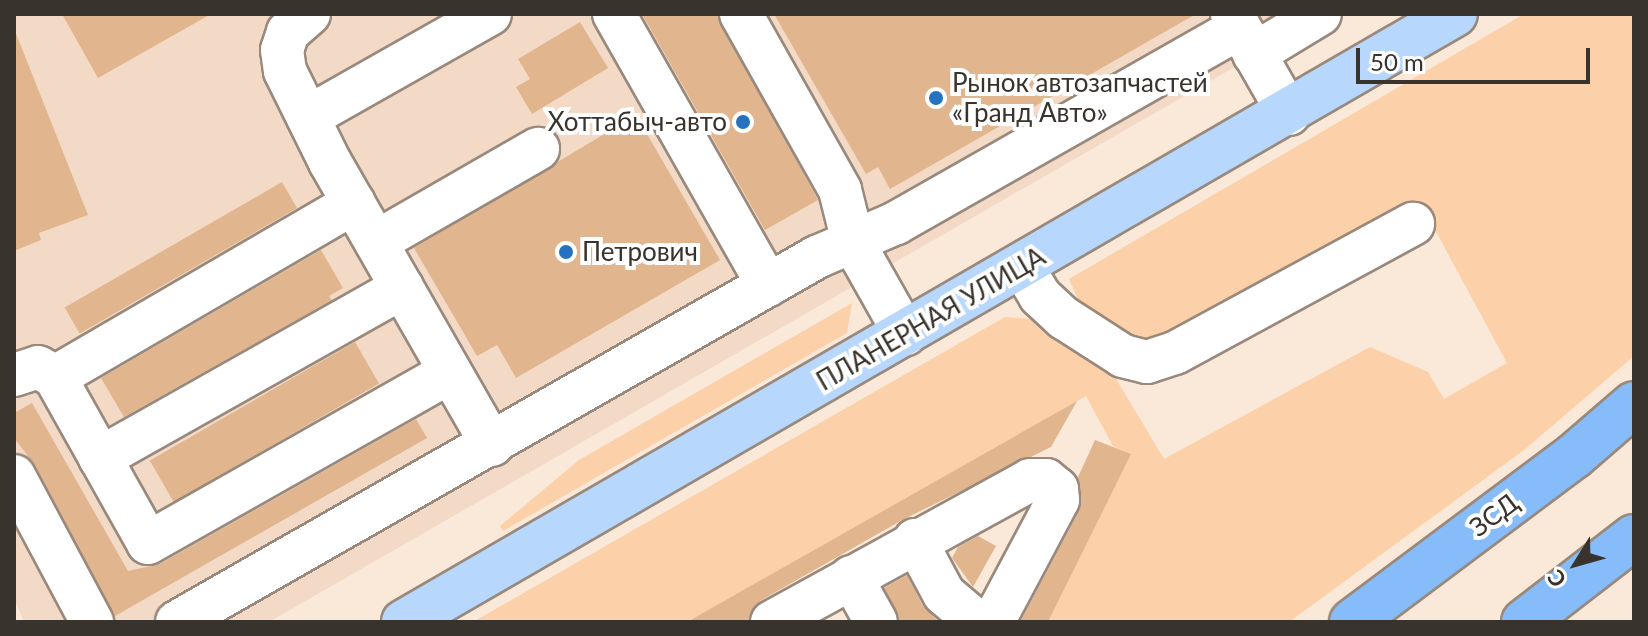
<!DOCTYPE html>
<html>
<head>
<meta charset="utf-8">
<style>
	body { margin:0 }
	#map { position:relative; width:1648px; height:636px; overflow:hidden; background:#fae8d9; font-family:Lato,sans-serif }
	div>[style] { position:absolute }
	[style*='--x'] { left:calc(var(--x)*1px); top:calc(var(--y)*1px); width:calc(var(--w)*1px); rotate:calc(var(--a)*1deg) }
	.built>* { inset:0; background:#f2dac6 }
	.green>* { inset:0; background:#fcd0a8 }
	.building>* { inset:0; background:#e1b58e; transform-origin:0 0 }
	.roads { filter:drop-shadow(2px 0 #99897c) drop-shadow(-2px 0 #99897c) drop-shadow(0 2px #99897c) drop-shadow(0 -2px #99897c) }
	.minor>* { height:42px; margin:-21px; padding:0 21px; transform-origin:21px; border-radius:21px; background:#fff }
	.major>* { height:44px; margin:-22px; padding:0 22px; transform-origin:22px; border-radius:22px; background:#b7d7fc }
	.highway>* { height:44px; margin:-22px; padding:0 22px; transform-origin:22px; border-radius:22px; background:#87bcfa }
	.dots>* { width:22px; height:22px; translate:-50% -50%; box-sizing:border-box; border:4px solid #fff; border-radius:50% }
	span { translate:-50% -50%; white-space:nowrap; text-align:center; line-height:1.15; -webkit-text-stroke:8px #fff; paint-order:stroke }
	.poi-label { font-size:26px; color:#39332d }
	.left { translate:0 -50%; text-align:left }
	.right { translate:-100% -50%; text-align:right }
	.street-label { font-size:26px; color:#39332d }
	.frame { position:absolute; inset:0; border:16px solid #39332d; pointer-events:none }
	.north { position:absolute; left:1536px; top:524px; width:80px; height:80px; -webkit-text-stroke:6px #fff; paint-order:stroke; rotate:233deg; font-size:22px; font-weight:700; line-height:32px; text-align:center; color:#39332d }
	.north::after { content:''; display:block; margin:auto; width:28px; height:36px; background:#39332d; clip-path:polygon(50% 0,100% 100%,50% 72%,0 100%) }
	.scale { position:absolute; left:1356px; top:48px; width:234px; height:36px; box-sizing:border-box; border:4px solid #39332d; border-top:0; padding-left:10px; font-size:24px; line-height:28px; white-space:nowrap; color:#39332d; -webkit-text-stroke:6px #fff; paint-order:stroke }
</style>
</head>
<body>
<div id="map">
	<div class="built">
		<i style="clip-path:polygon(14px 14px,1297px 14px,1240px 64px,269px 622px,24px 622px,14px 598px)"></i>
	</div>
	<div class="green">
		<i style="clip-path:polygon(1524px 14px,1634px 14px,1634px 356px,1524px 450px,1289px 622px,1048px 622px,1130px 454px,1113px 446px,1086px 396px,687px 622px,473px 622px,1005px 317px,1033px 319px,1107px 364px,1164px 459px,1370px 347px,1428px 372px,1444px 399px,1507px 363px,1420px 202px,1355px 229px,1311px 262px,1176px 337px,1143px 345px,1081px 306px,1069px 279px)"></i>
		<i style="clip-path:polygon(852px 303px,847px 333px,503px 531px,500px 526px,579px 460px)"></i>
	</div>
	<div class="building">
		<i style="clip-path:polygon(62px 14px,211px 14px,98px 78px)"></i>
		<i style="clip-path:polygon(642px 14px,717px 14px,818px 200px,765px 230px)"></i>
		<i style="clip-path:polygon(774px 14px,1196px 14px,890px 189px,878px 167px,866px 174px)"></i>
		<i style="clip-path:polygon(580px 22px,608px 68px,532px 114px,516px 87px,530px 79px,518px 59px)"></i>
		<i style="clip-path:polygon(15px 31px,88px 215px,39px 233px,41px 240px,14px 251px)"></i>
		<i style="clip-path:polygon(636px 115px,720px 260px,516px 378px,497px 345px,477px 356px,414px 248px)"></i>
		<i style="left:282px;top:182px;width:30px;height:251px;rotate:60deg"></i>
		<i style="clip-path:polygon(321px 250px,343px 288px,329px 296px,332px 300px,124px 417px,101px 378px)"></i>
		<i style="left:355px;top:342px;width:48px;height:237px;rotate:60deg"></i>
		<i style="clip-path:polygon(1077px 401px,1051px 447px,904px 519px,760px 601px,748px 622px,687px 622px)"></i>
		<i style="clip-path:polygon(32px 403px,128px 571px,160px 564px,416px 419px,427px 438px,115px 616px,35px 465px,14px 438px,14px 413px)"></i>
		<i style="clip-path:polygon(1095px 440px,1131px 454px,1048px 622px,1020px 622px,1079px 511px,1078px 477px)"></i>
		<i style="clip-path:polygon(978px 536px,996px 546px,973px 587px,952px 558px,958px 547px)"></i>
		<i style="clip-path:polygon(907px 575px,923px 606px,939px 622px,900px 622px,884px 588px)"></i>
	</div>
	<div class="roads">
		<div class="minor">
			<i style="--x:309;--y:14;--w:28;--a:139"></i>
			<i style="--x:288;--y:32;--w:19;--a:108"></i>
			<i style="--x:282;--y:50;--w:21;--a:82"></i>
			<i style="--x:285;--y:71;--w:102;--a:63.7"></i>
			<i style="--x:330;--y:162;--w:326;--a:60.2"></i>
			<i style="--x:614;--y:14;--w:312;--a:60.4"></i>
			<i style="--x:741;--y:14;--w:202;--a:60.6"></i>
			<i style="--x:840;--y:190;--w:54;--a:76"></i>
			<i style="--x:853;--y:242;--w:106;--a:60.5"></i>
			<i style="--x:1232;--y:14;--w:115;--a:60.3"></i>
			<i style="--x:1254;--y:54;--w:77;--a:-31.2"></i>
			<i style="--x:308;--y:117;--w:209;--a:-29.5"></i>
			<i style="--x:376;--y:242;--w:187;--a:-29.9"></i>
			<i style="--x:1022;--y:266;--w:35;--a:59"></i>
			<i style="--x:1040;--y:296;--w:33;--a:43"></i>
			<i style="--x:1064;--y:318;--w:70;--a:32.8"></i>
			<i style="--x:1123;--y:356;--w:25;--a:14"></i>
			<i style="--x:1147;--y:362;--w:29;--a:-18"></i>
			<i style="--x:1175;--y:353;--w:271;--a:-28.5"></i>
			<i style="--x:14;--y:375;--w:25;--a:-18"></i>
			<i style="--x:38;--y:367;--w:20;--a:30"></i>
			<i style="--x:55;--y:377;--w:190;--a:60.7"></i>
			<i style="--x:148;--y:543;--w:347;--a:-29.5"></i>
			<i style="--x:55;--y:377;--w:346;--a:-30.2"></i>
			<i style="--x:100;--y:458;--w:347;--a:-29.4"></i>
			<i style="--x:14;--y:476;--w:166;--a:61.9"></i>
			<i style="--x:915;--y:540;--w:61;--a:61.8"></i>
			<i style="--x:944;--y:594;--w:43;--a:40.3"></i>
			<i style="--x:851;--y:577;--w:51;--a:60.9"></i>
			<i style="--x:177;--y:622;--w:737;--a:-29.7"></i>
			<i style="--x:817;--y:257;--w:86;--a:-23.3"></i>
			<i style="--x:896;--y:223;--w:395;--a:-29.6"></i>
			<i style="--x:772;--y:622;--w:294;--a:-28.8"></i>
			<i style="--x:1030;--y:480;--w:16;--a:0"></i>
			<i style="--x:1046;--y:480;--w:14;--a:39"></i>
			<i style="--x:1057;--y:489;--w:11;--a:85"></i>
			<i style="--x:1058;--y:500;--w:138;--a:118"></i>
		</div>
		<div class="major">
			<i style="--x:404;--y:622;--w:1214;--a:-30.05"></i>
		</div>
		<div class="highway">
			<i style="--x:1352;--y:622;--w:277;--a:-36.8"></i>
			<i style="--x:1574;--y:456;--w:79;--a:-40.9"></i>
			<i style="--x:1524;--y:622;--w:139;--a:-37.7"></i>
		</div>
	</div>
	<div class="dots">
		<i style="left:936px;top:98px;background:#2472c1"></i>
		<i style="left:743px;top:122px;background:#2472c1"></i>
		<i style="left:566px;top:252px;background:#2472c1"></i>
	</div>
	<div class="poi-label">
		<span class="left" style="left:952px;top:98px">Рынок автозапчастей<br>«Гранд Авто»</span>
		<span class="right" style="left:727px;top:122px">Хоттабыч-авто</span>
		<span class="left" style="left:582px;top:252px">Петрович</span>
	</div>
	<div class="street-label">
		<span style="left:931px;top:319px;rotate:-30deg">ПЛАНЕРНАЯ УЛИЦА</span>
		<span style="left:1494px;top:515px;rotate:-37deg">ЗСД</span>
	</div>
	<div class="frame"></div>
	<div class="north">С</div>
	<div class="scale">50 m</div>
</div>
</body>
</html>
